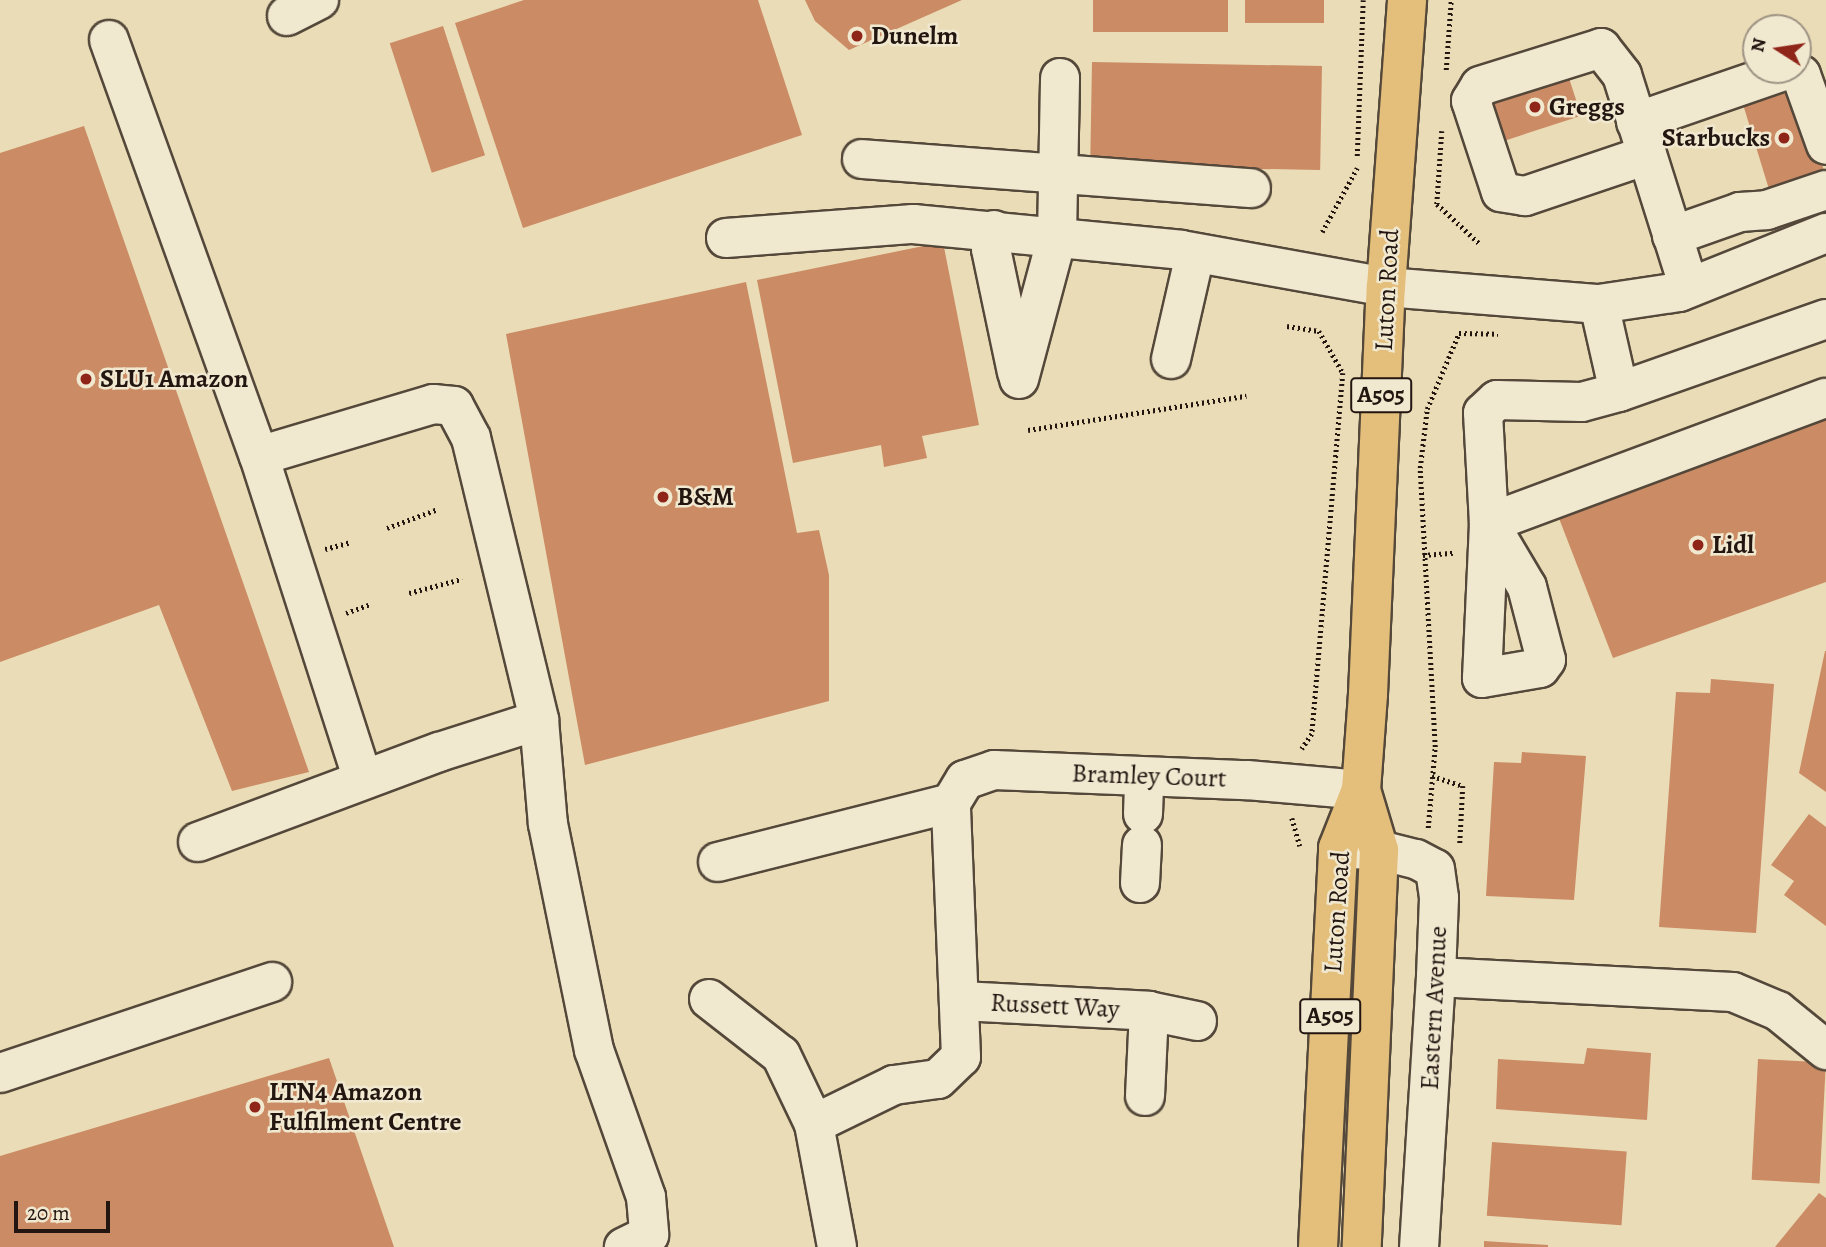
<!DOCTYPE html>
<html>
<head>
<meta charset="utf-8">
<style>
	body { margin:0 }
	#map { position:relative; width:1826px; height:1247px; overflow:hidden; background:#e9dcb6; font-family:Alegreya,serif }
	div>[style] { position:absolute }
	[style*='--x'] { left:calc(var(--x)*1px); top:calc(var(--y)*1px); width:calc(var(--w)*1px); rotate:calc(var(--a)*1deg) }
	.building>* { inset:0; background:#cb8b64; transform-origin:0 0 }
	.path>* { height:4.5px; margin-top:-2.25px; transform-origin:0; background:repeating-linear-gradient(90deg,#231611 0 2px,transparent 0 5.5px) }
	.roads { filter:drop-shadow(2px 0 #54483a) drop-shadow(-2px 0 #54483a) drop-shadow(0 2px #54483a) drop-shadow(0 -2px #54483a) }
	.minor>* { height:38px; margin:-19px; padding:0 19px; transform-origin:19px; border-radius:19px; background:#f1e8d0 }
	.major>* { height:38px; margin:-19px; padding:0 19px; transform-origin:19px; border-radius:19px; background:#e4be7b }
	.dots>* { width:19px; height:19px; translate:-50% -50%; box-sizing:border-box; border:4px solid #f1e8d0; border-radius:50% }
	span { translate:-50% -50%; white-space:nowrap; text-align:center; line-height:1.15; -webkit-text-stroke:5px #f1e8d0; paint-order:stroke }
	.shield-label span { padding:2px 5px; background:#f1e8d0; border:2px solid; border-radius:5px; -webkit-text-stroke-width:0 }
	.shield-label { font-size:24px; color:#231611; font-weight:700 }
	.poi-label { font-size:26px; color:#231611; font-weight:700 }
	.left { translate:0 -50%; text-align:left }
	.right { translate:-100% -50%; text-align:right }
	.street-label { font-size:26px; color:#231611 }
	.north { position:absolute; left:1742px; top:14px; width:70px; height:70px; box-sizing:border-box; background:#f1e8d0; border:2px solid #9f9484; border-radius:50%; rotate:282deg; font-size:19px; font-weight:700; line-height:28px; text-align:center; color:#231611 }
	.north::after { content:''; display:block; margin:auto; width:24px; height:32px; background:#8f2418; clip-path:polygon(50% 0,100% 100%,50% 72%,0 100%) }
	.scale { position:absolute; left:14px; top:1201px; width:96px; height:32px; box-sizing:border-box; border:4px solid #231611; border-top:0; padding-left:9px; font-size:21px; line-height:24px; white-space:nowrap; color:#231611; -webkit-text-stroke:5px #f1e8d0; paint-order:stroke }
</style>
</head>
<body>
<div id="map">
	<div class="building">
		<i style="clip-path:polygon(524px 0,758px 0,802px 135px,523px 228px,455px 23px)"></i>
		<i style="clip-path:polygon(805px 0,962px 0,849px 50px,815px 21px)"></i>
		<i style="left:1093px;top:0;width:135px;height:32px"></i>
		<i style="left:1245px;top:0;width:79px;height:23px"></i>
		<i style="left:443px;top:26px;width:136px;height:56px;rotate:72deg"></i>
		<i style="left:1092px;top:62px;width:230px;height:104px;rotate:1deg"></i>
		<i style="left:1567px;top:72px;width:46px;height:83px;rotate:72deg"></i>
		<i style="left:1799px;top:89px;width:86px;height:58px;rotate:73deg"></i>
		<i style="clip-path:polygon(84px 126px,309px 772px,232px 791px,159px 605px,0 662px,0 153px)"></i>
		<i style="clip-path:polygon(943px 242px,979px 425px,922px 436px,927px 458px,884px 467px,881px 445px,793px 463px,757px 280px)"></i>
		<i style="clip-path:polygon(746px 282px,797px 533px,819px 530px,829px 575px,829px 701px,585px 765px,506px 334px)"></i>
		<i style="clip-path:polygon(1826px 417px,1826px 582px,1613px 658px,1555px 508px)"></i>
		<i style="clip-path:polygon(1825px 651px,1826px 651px,1826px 792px,1799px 773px)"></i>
		<i style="clip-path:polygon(1711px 679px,1774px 684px,1756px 933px,1659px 927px,1676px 692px,1710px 693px)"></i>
		<i style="clip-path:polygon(1522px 752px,1586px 756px,1574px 900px,1486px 896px,1494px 762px,1521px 763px)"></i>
		<i style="clip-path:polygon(1809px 814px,1826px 827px,1826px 926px,1784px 895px,1794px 881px,1771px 865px)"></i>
		<i style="clip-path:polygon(1587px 1048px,1651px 1053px,1647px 1120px,1496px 1109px,1498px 1059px,1584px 1064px)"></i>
		<i style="clip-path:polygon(329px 1058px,394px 1247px,0 1247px,0 1156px)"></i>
		<i style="left:1758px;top:1059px;width:68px;height:121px;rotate:3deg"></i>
		<i style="left:1492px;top:1142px;width:135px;height:74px;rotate:4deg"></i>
		<i style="clip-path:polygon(1819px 1193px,1826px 1198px,1826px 1247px,1775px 1247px)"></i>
		<i style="clip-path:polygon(1484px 1241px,1548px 1245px,1548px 1247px,1484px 1247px)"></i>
	</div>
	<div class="path">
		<i style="--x:1446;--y:70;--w:70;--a:-85.9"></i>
		<i style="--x:1442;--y:131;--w:73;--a:93.9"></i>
		<i style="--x:1437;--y:204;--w:59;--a:42.9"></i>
		<i style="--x:1357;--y:156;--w:156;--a:-87.8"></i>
		<i style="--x:1322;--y:232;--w:73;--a:-61.3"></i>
		<i style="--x:1287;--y:326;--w:32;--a:9"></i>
		<i style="--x:1319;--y:331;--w:48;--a:60.3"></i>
		<i style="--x:1343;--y:373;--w:362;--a:94.9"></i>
		<i style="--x:1312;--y:734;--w:18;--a:124"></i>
		<i style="--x:1028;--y:430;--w:221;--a:-8.9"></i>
		<i style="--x:387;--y:528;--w:54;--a:-20.4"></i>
		<i style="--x:325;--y:549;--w:27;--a:-15"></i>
		<i style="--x:1423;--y:555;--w:31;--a:-4"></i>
		<i style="--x:409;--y:593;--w:55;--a:-14.8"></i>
		<i style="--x:346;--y:613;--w:27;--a:-20"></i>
		<i style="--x:1432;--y:776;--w:33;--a:18"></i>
		<i style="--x:1463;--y:786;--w:58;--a:93"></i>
		<i style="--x:1292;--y:818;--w:29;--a:74"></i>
		<i style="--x:1428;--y:828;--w:81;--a:-85.1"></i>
		<i style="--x:1435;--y:747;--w:279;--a:-93.1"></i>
		<i style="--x:1420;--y:468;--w:59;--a:-83.2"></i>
		<i style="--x:1427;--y:409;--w:82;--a:-67.2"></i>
		<i style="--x:1459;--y:333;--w:39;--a:1"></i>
	</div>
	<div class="roads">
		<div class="minor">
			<i style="--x:287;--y:16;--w:36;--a:-27"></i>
			<i style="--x:109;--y:40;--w:442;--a:70.2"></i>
			<i style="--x:259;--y:456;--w:339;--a:72.2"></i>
			<i style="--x:1790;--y:70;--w:12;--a:24"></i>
			<i style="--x:1801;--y:75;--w:74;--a:70.3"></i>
			<i style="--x:1636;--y:122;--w:160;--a:-19"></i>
			<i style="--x:1647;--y:155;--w:129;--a:161.4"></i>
			<i style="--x:1525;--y:196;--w:24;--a:-171"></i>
			<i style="--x:1501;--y:192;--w:96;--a:-108.2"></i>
			<i style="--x:1471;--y:101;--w:17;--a:-59"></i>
			<i style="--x:1480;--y:86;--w:127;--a:-17.4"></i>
			<i style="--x:1601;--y:48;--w:34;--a:52"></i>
			<i style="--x:1622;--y:75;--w:223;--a:72.5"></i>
			<i style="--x:862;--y:159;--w:390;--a:4.3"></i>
			<i style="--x:994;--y:230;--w:19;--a:99"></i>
			<i style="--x:991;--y:249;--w:126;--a:78.1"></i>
			<i style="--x:1672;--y:236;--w:72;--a:-19.4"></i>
			<i style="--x:1740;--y:212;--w:27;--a:-4"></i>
			<i style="--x:1767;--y:210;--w:62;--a:-18.7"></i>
			<i style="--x:726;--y:238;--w:188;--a:-4.3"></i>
			<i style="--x:913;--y:224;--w:269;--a:5.5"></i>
			<i style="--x:1181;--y:250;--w:208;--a:10.2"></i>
			<i style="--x:1386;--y:287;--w:214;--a:4.6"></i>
			<i style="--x:1599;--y:304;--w:81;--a:-8.5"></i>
			<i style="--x:1679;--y:292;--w:158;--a:-21.9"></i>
			<i style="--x:1599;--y:304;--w:90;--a:77.2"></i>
			<i style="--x:1826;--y:319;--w:219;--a:160.6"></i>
			<i style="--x:1619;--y:392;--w:39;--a:165"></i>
			<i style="--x:1581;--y:402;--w:84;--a:-178.6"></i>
			<i style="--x:1497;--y:400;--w:19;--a:137"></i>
			<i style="--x:1483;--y:413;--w:110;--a:86.9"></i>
			<i style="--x:1489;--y:523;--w:74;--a:59.3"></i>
			<i style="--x:1527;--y:587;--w:75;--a:75.4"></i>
			<i style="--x:1546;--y:660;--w:10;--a:127"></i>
			<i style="--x:1540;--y:668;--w:59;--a:170.2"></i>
			<i style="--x:1482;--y:678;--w:155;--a:-87.4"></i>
			<i style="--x:1489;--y:523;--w:359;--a:-20.4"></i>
			<i style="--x:1171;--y:359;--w:108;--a:-77.1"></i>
			<i style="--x:1019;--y:379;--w:147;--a:-75"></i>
			<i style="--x:1057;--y:237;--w:159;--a:-88.9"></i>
			<i style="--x:259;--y:456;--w:182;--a:-16.6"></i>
			<i style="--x:433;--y:404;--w:21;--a:5"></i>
			<i style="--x:454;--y:406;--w:36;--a:62"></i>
			<i style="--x:471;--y:438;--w:290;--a:76.4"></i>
			<i style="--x:1143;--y:814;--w:37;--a:-88"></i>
			<i style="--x:198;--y:842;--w:257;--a:-20.5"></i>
			<i style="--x:439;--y:752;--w:105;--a:-17.7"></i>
			<i style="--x:539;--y:720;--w:104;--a:85.1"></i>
			<i style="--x:548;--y:824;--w:231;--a:78.5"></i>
			<i style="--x:594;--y:1050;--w:156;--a:70.5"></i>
			<i style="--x:646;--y:1197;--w:38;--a:85"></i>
			<i style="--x:649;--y:1235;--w:28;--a:154"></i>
			<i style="--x:1347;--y:849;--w:32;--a:2"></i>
			<i style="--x:1379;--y:850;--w:38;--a:14"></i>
			<i style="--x:1416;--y:859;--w:21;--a:28"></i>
			<i style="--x:1435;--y:869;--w:29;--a:82"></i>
			<i style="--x:1439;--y:898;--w:79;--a:92.2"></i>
			<i style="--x:1436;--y:977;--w:271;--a:93.6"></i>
			<i style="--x:718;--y:862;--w:240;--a:-14.2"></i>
			<i style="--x:1140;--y:883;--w:38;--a:-87"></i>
			<i style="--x:1436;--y:977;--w:297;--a:2.9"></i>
			<i style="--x:1733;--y:992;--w:49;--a:22.9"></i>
			<i style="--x:1778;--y:1011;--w:62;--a:39.1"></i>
			<i style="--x:709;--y:999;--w:91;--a:37.9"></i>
			<i style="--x:781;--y:1055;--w:76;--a:64.4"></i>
			<i style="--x:814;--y:1124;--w:125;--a:79.4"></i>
			<i style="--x:961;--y:1001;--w:188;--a:3"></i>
			<i style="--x:1149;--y:1011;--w:49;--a:11.8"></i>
			<i style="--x:0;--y:1073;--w:287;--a:-18.5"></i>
			<i style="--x:1145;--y:1096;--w:85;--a:-87.3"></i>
			<i style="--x:814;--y:1124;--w:89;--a:-26"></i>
			<i style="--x:894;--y:1085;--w:44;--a:-7.8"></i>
			<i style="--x:938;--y:1079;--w:32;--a:-44"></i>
			<i style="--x:961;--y:1057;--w:254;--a:-92.3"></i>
			<i style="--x:951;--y:803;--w:27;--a:-59"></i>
			<i style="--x:965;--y:780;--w:31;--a:-19"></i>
			<i style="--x:994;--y:770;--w:253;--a:2.3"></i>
			<i style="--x:1247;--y:780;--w:114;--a:5"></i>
		</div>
		<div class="major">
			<i style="--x:1361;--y:790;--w:63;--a:73.3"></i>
			<i style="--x:1379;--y:850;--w:397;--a:92.5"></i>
			<i style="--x:1318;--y:1247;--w:400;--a:-87.1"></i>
			<i style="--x:1338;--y:848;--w:62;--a:-68.4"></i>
			<i style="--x:1361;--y:790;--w:96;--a:-85.8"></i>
			<i style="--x:1368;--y:694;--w:407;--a:-87.5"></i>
			<i style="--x:1386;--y:287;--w:288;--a:-85.8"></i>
		</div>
	</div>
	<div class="dots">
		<i style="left:857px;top:36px;background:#8f2418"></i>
		<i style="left:1535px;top:107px;background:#8f2418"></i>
		<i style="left:1784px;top:138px;background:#8f2418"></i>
		<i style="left:86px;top:379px;background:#8f2418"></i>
		<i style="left:663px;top:497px;background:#8f2418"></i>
		<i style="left:1698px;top:545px;background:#8f2418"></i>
		<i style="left:255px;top:1107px;background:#8f2418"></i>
	</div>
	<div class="shield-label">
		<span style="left:1381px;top:395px">A505</span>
		<span style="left:1330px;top:1016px">A505</span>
	</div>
	<div class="poi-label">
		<span class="left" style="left:871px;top:36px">Dunelm</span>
		<span class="left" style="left:1549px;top:107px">Greggs</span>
		<span class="right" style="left:1770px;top:138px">Starbucks</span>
		<span class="left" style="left:100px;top:379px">SLU1 Amazon</span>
		<span class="left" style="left:677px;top:497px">B&amp;M</span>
		<span class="left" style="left:1712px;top:545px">Lidl</span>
		<span class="left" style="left:269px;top:1107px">LTN4 Amazon<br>Fulfilment Centre</span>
	</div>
	<div class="street-label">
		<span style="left:1387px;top:290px;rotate:-87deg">Luton Road</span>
		<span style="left:1149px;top:776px;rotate:2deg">Bramley Court</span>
		<span style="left:1337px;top:912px;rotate:-86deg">Luton Road</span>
		<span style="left:1055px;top:1006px;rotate:3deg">Russett Way</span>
		<span style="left:1434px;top:1008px;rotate:-87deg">Eastern Avenue</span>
	</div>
	<div class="north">N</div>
	<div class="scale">20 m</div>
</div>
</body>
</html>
